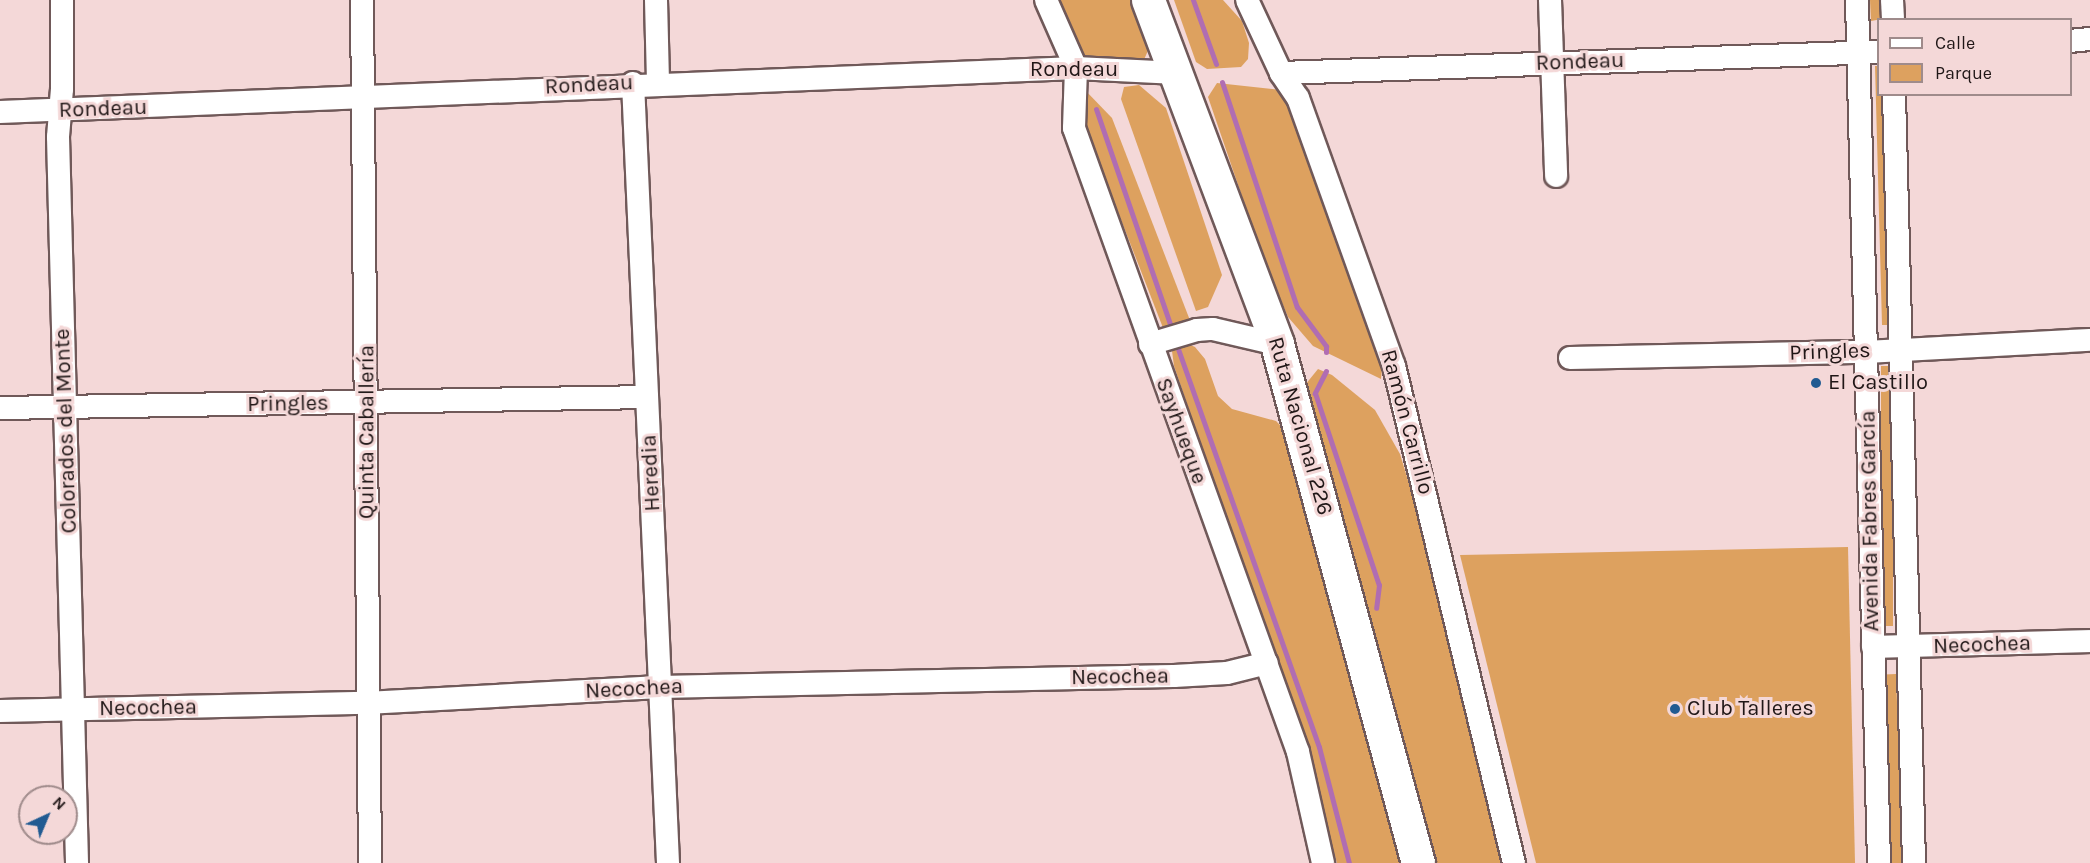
<!DOCTYPE html>
<html>
<head>
<meta charset="utf-8">
<style>
	body { margin:0 }
	#map { position:relative; width:2090px; height:863px; overflow:hidden; background:#f4d8d8; font-family:Karla,sans-serif }
	div>[style] { position:absolute }
	[style*='--x'] { left:calc(var(--x)*1px); top:calc(var(--y)*1px); width:calc(var(--w)*1px); rotate:calc(var(--a)*1deg) }
	.green>* { inset:0; background:#dda15f; transform-origin:0 0 }
	.stream>* { height:5px; margin:-2.5px; padding:0 2.5px; transform-origin:2.5px; border-radius:2.5px; background:#b06db2 }
	.roads { filter:drop-shadow(2px 0 #705959) drop-shadow(-2px 0 #705959) drop-shadow(0 2px #705959) drop-shadow(0 -2px #705959) }
	.minor>* { height:22px; margin:-11px; padding:0 11px; transform-origin:11px; border-radius:11px; background:#fff }
	.highway>* { height:33px; margin:-16.5px; padding:0 16.5px; transform-origin:16.5px; border-radius:16.5px; background:#fff }
	.dots>* { width:16px; height:16px; translate:-50% -50%; box-sizing:border-box; border:3px solid #f4d8d8; border-radius:50% }
	span { translate:-50% -50%; white-space:nowrap; text-align:center; line-height:1.15; -webkit-text-stroke:6px #f4d8d8; paint-order:stroke }
	.street-label { font-size:22px; color:#201717 }
	.poi-label { font-size:22px; color:#201717 }
	.left { translate:0 -50%; text-align:left }
	.legend { position:absolute; left:1877px; top:18px; width:195px; height:78px; box-sizing:border-box; background:#f4d8d8; border:2px solid #9f8b8b; margin:0; padding:8px 10px; list-style:none; font-size:18px; color:#201717 }
	.legend li { display:flex; align-items:center; gap:12px; height:30px }
	.legend b { width:30px; border:2px solid #9f8b8b }
	.north { position:absolute; left:18px; top:785px; width:60px; height:60px; box-sizing:border-box; background:#f4d8d8; border:2px solid #9f8b8b; border-radius:50%; rotate:44deg; font-size:16px; font-weight:700; line-height:24px; text-align:center; color:#201717 }
	.north::after { content:''; display:block; margin:auto; width:21px; height:27px; background:#215b92; clip-path:polygon(50% 0,100% 100%,50% 72%,0 100%) }
</style>
</head>
<body>
<div id="map">
	<div class="green">
		<i style="clip-path:polygon(1051px 0,1131px 0,1150px 46px,1143px 62px,1102px 60px,1075px 52px)"></i>
		<i style="clip-path:polygon(1174px 0,1223px 0,1242px 21px,1249px 43px,1248px 59px,1241px 67px,1207px 69px,1196px 62px)"></i>
		<i style="clip-path:polygon(1870px 0,1882px 0,1882px 19px,1871px 21px)"></i>
		<i style="clip-path:polygon(1875px 66px,1878px 66px,1878px 94px,1887px 95px,1893px 325px,1882px 325px)"></i>
		<i style="clip-path:polygon(1217px 83px,1281px 90px,1296px 104px,1383px 360px,1381px 379px,1313px 346px,1288px 317px,1261px 252px,1208px 97px)"></i>
		<i style="clip-path:polygon(1139px 85px,1166px 108px,1222px 275px,1208px 307px,1196px 311px,1121px 99px,1124px 87px)"></i>
		<i style="clip-path:polygon(1083px 88px,1112px 118px,1191px 323px,1165px 333px,1085px 127px)"></i>
		<i style="clip-path:polygon(1186px 343px,1195px 347px,1205px 359px,1218px 396px,1232px 409px,1276px 421px,1287px 432px,1401px 863px,1337px 863px,1290px 703px,1174px 366px,1172px 351px)"></i>
		<i style="left:1881px;top:366px;width:12px;height:260px"></i>
		<i style="clip-path:polygon(1318px 369px,1332px 375px,1375px 410px,1400px 454px,1431px 556px,1502px 863px,1428px 863px,1305px 385px)"></i>
		<i style="clip-path:polygon(1848px 547px,1855px 863px,1536px 863px,1460px 555px)"></i>
		<i style="left:1896px;top:674px;width:189px;height:12px;rotate:88deg"></i>
	</div>
	<div class="stream">
		<i style="--x:1193;--y:0;--w:68;--a:70.2"></i>
		<i style="--x:1222;--y:82;--w:237;--a:71.6"></i>
		<i style="--x:1297;--y:307;--w:49;--a:53.4"></i>
		<i style="--x:1326;--y:346;--w:6;--a:90"></i>
		<i style="--x:1096;--y:109;--w:231;--a:71"></i>
		<i style="--x:1177;--y:346;--w:425;--a:70.5"></i>
		<i style="--x:1319;--y:747;--w:120;--a:75.5"></i>
		<i style="--x:1326;--y:371;--w:25;--a:117"></i>
		<i style="--x:1315;--y:393;--w:202;--a:71.6"></i>
		<i style="--x:1379;--y:585;--w:23;--a:97"></i>
	</div>
	<div class="roads">
		<div class="minor">
			<i style="--x:62;--y:0;--w:89;--a:90"></i>
			<i style="--x:62;--y:89;--w:48;--a:94.8"></i>
			<i style="--x:58;--y:137;--w:726;--a:88.5"></i>
			<i style="--x:362;--y:0;--w:863;--a:89.47"></i>
			<i style="--x:656;--y:0;--w:82;--a:88.6"></i>
			<i style="--x:1046;--y:0;--w:74;--a:66.2"></i>
			<i style="--x:1076;--y:68;--w:60;--a:91.9"></i>
			<i style="--x:1074;--y:128;--w:663;--a:70.25"></i>
			<i style="--x:1298;--y:752;--w:114;--a:77.3"></i>
			<i style="--x:1247;--y:0;--w:81;--a:65"></i>
			<i style="--x:1281;--y:73;--w:30;--a:56"></i>
			<i style="--x:1298;--y:98;--w:285;--a:70.3"></i>
			<i style="--x:1394;--y:366;--w:511;--a:76.43"></i>
			<i style="--x:1550;--y:0;--w:176;--a:88"></i>
			<i style="--x:1857;--y:0;--w:863;--a:88.54"></i>
			<i style="--x:1892;--y:0;--w:20;--a:87"></i>
			<i style="--x:2070;--y:41;--w:20;--a:-6"></i>
			<i style="--x:1281;--y:73;--w:597;--a:-2.01"></i>
			<i style="--x:633;--y:83;--w:781;--a:87.43"></i>
			<i style="--x:1894;--y:94;--w:769;--a:88.51"></i>
			<i style="--x:0;--y:112;--w:1077;--a:-2.34"></i>
			<i style="--x:1076;--y:68;--w:101;--a:2.8"></i>
			<i style="--x:1150;--y:344;--w:49;--a:-16.6"></i>
			<i style="--x:1197;--y:330;--w:16;--a:-4"></i>
			<i style="--x:1213;--y:329;--w:66;--a:13.2"></i>
			<i style="--x:1570;--y:358;--w:296;--a:-1.2"></i>
			<i style="--x:1866;--y:352;--w:224;--a:-3.1"></i>
			<i style="--x:0;--y:408;--w:647;--a:-0.97"></i>
			<i style="--x:1873;--y:647;--w:217;--a:-1.6"></i>
			<i style="--x:0;--y:711;--w:366;--a:-1.3"></i>
			<i style="--x:366;--y:703;--w:294;--a:-3.1"></i>
			<i style="--x:660;--y:687;--w:514;--a:-1.23"></i>
			<i style="--x:1174;--y:676;--w:53;--a:-3.2"></i>
			<i style="--x:1227;--y:673;--w:41;--a:-14"></i>
		</div>
		<div class="highway">
			<i style="--x:1148;--y:0;--w:367;--a:69.4"></i>
			<i style="--x:1277;--y:344;--w:538;--a:74.8"></i>
		</div>
	</div>
	<div class="dots">
		<i style="left:1816px;top:383px;background:#215b92"></i>
		<i style="left:1675px;top:709px;background:#215b92"></i>
	</div>
	<div class="street-label">
		<span style="left:1580px;top:62px;rotate:-2deg">Rondeau</span>
		<span style="left:1074px;top:70px">Rondeau</span>
		<span style="left:589px;top:85px;rotate:-3deg">Rondeau</span>
		<span style="left:103px;top:109px;rotate:-2deg">Rondeau</span>
		<span style="left:1830px;top:352px;rotate:-2deg">Pringles</span>
		<span style="left:288px;top:404px;rotate:-1deg">Pringles</span>
		<span style="left:1407px;top:422px;rotate:75deg">Ramón Carrillo</span>
		<span style="left:1300px;top:426px;rotate:74deg">Ruta Nacional 226</span>
		<span style="left:66px;top:431px;rotate:-92deg">Colorados del Monte</span>
		<span style="left:1181px;top:431px;rotate:70deg">Sayhueque</span>
		<span style="left:367px;top:432px;rotate:-90deg">Quinta Caballería</span>
		<span style="left:651px;top:473px;rotate:-93deg">Heredia</span>
		<span style="left:1870px;top:521px;rotate:-91deg">Avenida Fabres García</span>
		<span style="left:1982px;top:645px;rotate:-2deg">Necochea</span>
		<span style="left:1120px;top:677px;rotate:-1deg">Necochea</span>
		<span style="left:634px;top:689px;rotate:-3deg">Necochea</span>
		<span style="left:148px;top:708px;rotate:-1deg">Necochea</span>
	</div>
	<div class="poi-label">
		<span class="left" style="left:1828px;top:383px">El Castillo</span>
		<span class="left" style="left:1687px;top:709px">Club Talleres</span>
	</div>
	<ul class="legend">
	<li><b style="height:8px;background:#fff"></b>Calle</li>
	<li><b style="height:16px;background:#dda15f"></b>Parque</li>
	</ul>
	<div class="north">N</div>
</div>
</body>
</html>
